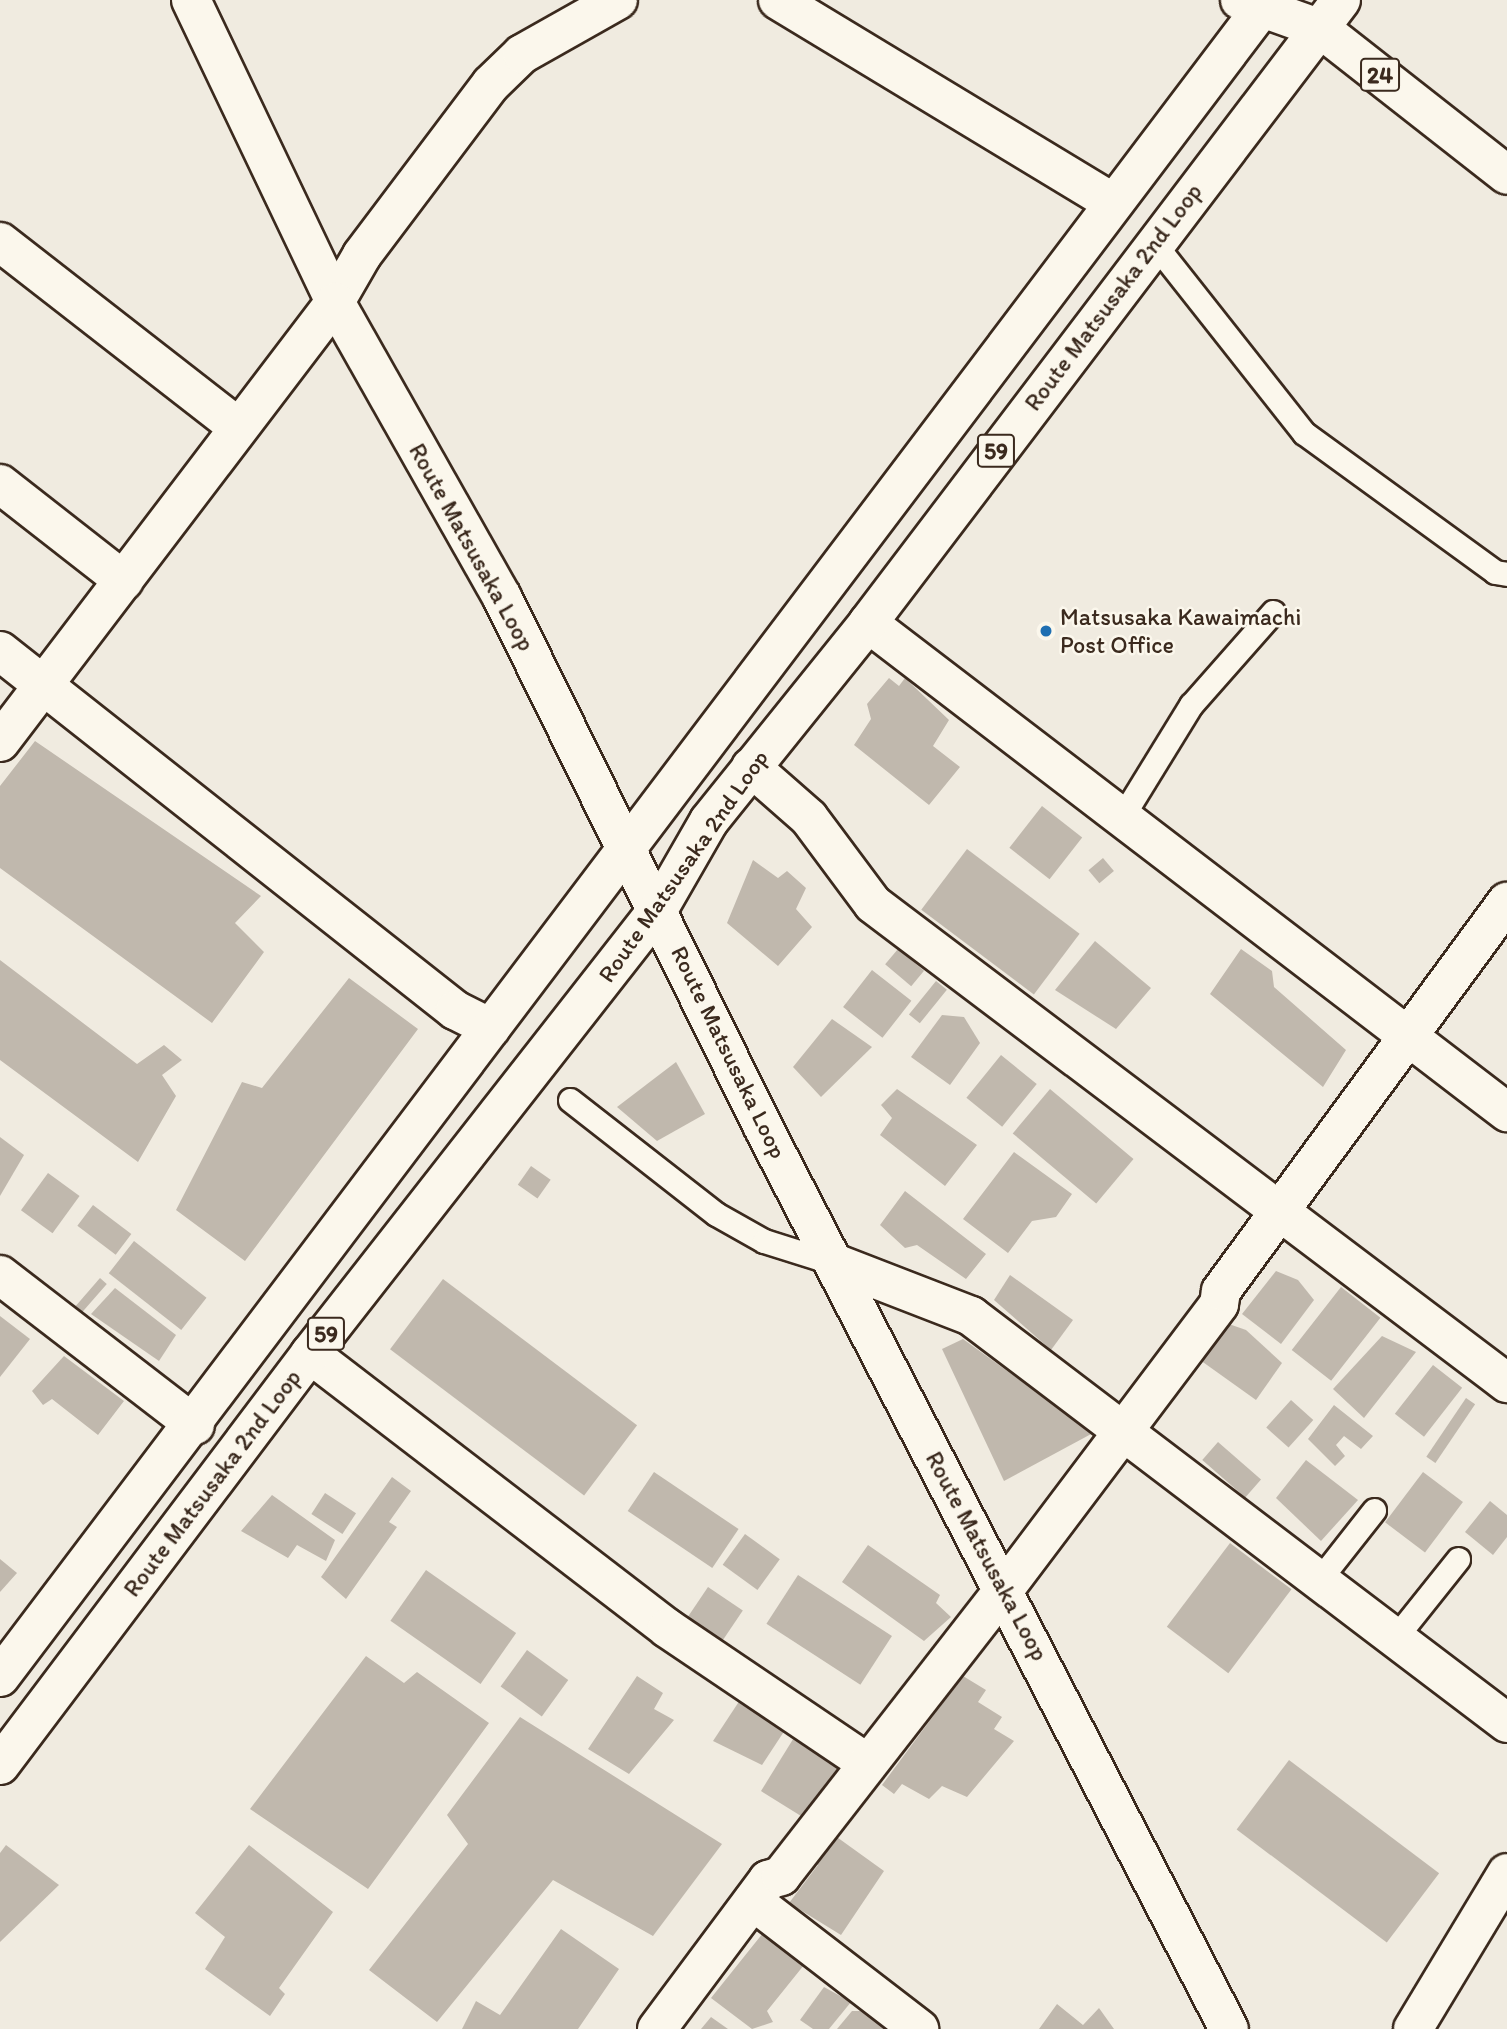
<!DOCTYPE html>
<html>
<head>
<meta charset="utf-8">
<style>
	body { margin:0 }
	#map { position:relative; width:1507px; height:2029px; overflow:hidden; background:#f0ebe0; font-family:Itim,sans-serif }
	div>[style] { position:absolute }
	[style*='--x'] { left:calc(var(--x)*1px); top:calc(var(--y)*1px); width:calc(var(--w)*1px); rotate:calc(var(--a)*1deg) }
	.building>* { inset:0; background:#c0b8ad; transform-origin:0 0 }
	.roads { filter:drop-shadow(2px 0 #3b2a1e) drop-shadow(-2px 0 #3b2a1e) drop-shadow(0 2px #3b2a1e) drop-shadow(0 -2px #3b2a1e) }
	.service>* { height:23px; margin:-11.5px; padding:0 11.5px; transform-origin:11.5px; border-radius:11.5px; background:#fbf7ec }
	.minor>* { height:38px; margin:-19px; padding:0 19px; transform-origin:19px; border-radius:19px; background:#fbf7ec }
	.secondary>* { height:38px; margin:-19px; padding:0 19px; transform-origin:19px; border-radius:19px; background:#fbf7ec }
	.primary>* { height:38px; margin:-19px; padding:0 19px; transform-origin:19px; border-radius:19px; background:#fbf7ec }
	.dots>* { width:19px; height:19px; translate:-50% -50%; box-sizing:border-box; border:4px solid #fbf7ec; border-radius:50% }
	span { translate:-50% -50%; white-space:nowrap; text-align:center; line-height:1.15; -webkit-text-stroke:5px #fbf7ec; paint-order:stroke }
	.shield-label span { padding:2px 5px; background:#fbf7ec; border:2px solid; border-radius:5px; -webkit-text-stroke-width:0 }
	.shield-label { font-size:23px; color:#3b2a1e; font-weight:700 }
	.street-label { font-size:24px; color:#3b2a1e }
	.poi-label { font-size:24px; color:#3b2a1e }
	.left { translate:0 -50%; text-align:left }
</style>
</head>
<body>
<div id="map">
	<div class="building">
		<i style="clip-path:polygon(889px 678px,899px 686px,905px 678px,949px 720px,933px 746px,960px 767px,929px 805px,854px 745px,871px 719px,867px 704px)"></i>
		<i style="clip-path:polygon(35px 741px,261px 896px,235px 923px,264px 952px,212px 1023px,0 868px,0 786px)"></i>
		<i style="left:1042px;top:806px;width:51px;height:53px;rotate:38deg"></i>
		<i style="left:967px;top:849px;width:141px;height:76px;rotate:37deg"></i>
		<i style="left:1103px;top:858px;width:17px;height:19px;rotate:50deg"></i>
		<i style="clip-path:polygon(753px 860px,778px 878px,787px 871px,806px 888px,796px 909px,812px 927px,778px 966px,727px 923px)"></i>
		<i style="clip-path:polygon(1095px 941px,1151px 988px,1116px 1029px,1055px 990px)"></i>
		<i style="left:898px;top:949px;width:34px;height:20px;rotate:40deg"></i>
		<i style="clip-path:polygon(1241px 949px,1272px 971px,1274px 987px,1346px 1050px,1323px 1087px,1210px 994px)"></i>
		<i style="clip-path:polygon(0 960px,137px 1064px,164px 1045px,182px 1060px,162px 1075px,176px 1096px,138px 1162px,0 1060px)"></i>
		<i style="left:872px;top:970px;width:50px;height:47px;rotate:38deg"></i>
		<i style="clip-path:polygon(349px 978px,418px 1029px,245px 1261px,176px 1210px,242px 1082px,262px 1088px)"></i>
		<i style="left:936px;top:981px;width:14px;height:43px;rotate:39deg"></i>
		<i style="clip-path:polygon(942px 1015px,964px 1017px,980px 1043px,950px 1085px,911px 1057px)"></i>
		<i style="clip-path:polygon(832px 1019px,872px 1047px,821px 1097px,793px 1067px)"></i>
		<i style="left:1001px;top:1055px;width:46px;height:55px;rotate:39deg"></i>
		<i style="clip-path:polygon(676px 1062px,705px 1114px,657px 1141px,617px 1107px)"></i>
		<i style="clip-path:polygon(897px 1089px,977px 1145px,945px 1186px,880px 1135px,892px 1118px,881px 1105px)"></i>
		<i style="left:1050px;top:1089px;width:109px;height:58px;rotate:40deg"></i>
		<i style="clip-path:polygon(0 1137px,24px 1155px,0 1196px)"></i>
		<i style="clip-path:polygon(1014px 1152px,1072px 1194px,1056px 1217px,1032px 1221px,1008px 1253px,963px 1219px)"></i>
		<i style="left:531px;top:1166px;width:24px;height:23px;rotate:35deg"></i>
		<i style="left:48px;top:1173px;width:39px;height:46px;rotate:36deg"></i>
		<i style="clip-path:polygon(905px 1191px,986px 1254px,966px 1279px,917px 1245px,905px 1248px,880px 1225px)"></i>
		<i style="left:93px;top:1205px;width:48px;height:26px;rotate:37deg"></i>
		<i style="left:134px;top:1241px;width:92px;height:41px;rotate:38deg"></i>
		<i style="clip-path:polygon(1276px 1271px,1298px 1280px,1314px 1300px,1281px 1344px,1242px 1314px)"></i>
		<i style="clip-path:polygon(1010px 1275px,1073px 1320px,1051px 1350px,994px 1300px)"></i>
		<i style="left:100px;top:1278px;width:9px;height:37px;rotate:41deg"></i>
		<i style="left:443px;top:1279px;width:243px;height:88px;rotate:37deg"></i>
		<i style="left:1341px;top:1287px;width:50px;height:80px;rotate:38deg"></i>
		<i style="clip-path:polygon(115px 1288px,176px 1335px,159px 1361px,91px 1314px)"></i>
		<i style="clip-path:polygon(0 1316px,30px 1339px,0 1377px)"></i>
		<i style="clip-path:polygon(1226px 1323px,1246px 1330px,1282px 1363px,1256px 1400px,1200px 1360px)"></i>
		<i style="clip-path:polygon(1382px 1336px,1416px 1352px,1364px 1418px,1333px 1389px)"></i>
		<i style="clip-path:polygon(963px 1339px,1093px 1433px,1004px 1481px,942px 1349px)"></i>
		<i style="clip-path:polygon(64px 1356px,124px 1401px,98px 1435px,52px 1399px,43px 1405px,32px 1391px)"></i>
		<i style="left:1433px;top:1365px;width:37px;height:62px;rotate:38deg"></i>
		<i style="left:1466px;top:1398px;width:11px;height:71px;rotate:34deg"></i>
		<i style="left:1291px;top:1400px;width:30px;height:37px;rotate:42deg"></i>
		<i style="clip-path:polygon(1334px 1405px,1373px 1436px,1361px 1449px,1344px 1436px,1336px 1445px,1345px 1456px,1335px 1466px,1308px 1439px)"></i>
		<i style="left:1218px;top:1442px;width:57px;height:24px;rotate:41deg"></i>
		<i style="clip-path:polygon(1306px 1460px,1358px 1500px,1321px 1541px,1276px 1498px)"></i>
		<i style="left:654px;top:1472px;width:102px;height:47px;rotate:34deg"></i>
		<i style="left:1423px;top:1472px;width:50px;height:63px;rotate:37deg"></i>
		<i style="clip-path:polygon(392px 1477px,411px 1491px,389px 1522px,397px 1527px,346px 1599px,321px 1577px)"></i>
		<i style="left:325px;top:1493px;width:37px;height:25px;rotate:33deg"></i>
		<i style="clip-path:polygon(272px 1495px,335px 1540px,326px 1561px,297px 1545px,288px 1558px,241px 1531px)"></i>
		<i style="clip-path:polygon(1490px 1501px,1507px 1515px,1507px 1537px,1493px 1555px,1465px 1532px)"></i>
		<i style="left:745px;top:1534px;width:43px;height:38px;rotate:36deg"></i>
		<i style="left:1230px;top:1543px;width:77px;height:105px;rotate:37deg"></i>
		<i style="clip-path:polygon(868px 1545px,940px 1595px,936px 1603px,951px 1617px,924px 1641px,842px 1582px)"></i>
		<i style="clip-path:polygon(0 1559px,17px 1573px,0 1592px)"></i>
		<i style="left:426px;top:1570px;width:110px;height:62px;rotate:35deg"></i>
		<i style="left:798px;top:1575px;width:112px;height:58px;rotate:33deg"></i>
		<i style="left:708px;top:1587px;width:42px;height:41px;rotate:34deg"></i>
		<i style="left:527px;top:1650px;width:51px;height:45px;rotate:36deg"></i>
		<i style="clip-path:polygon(366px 1656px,404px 1683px,417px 1672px,489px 1723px,368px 1889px,250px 1809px)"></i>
		<i style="clip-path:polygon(637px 1676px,663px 1693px,654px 1709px,674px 1720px,629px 1774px,588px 1749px)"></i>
		<i style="clip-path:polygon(963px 1676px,986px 1690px,978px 1702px,1002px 1717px,994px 1729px,1014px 1741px,967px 1797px,942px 1786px,929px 1799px,902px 1784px,894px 1794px,882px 1785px)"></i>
		<i style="clip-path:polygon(740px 1700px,785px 1730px,762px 1765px,713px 1741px)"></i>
		<i style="clip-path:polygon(520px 1717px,722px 1844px,653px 1936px,553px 1880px,437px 2022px,369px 1970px,468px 1844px,447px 1815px)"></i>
		<i style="clip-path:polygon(795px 1736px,842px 1763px,801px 1816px,761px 1791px)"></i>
		<i style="left:1289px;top:1760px;width:188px;height:87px;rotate:37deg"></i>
		<i style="clip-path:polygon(834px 1835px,884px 1871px,841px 1935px,789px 1903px,818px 1865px,811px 1858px)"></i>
		<i style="clip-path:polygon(6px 1845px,59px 1885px,0 1942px,0 1853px)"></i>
		<i style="clip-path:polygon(249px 1845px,333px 1912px,279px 1988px,285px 1994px,270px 2016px,205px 1969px,225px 1937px,195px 1913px)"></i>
		<i style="clip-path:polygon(561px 1929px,619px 1969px,578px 2029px,462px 2029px,476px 2001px,500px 2015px)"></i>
		<i style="clip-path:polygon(763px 1933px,804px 1965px,767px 2011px,773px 2022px,752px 2029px,711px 1998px)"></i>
		<i style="clip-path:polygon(824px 1987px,851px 2002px,829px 2029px,813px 2029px,800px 2020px)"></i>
		<i style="clip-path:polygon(1057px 2004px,1083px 2025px,1099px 2008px,1114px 2029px,1039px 2029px)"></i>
		<i style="clip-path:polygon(852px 2011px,863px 2011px,888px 2029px,837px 2029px)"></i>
		<i style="clip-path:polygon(711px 2017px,728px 2029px,701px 2029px)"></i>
	</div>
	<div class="roads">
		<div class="service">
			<i style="--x:1153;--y:242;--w:243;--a:51.7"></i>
			<i style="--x:1304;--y:433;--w:236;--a:36"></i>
			<i style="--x:1495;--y:572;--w:12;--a:9"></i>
			<i style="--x:1122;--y:817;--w:132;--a:-58.4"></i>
			<i style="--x:1191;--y:705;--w:124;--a:-48.6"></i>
			<i style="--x:570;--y:1100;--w:185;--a:38"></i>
			<i style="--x:716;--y:1214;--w:55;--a:29.4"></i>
			<i style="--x:764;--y:1241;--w:77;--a:17.5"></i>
			<i style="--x:1319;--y:1580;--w:89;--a:-51.8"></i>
			<i style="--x:1395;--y:1638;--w:101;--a:-51.4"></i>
		</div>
		<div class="minor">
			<i style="--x:778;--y:0;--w:389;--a:31.2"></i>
			<i style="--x:0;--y:242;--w:299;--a:37.9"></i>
			<i style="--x:0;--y:484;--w:157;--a:38"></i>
			<i style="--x:868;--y:623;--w:805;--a:37.43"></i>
			<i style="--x:0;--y:651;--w:580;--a:38.27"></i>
			<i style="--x:455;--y:1010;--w:40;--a:26.6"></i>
			<i style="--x:0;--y:742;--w:553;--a:-52.72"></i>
			<i style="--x:335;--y:302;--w:54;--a:-60.1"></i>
			<i style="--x:362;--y:255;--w:214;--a:-53"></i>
			<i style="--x:491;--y:84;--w:43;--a:-44.1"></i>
			<i style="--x:522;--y:54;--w:110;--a:-29.4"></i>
			<i style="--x:751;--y:767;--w:77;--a:41.3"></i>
			<i style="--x:809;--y:818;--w:107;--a:53.3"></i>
			<i style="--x:873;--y:904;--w:795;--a:37.07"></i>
			<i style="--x:837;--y:1264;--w:144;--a:21.2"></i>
			<i style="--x:971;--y:1316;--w:673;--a:37.21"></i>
			<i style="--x:0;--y:1275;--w:246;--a:37.6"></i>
			<i style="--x:310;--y:1354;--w:450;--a:37.5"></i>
			<i style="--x:667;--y:1628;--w:241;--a:34"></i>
			<i style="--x:753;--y:1901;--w:210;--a:37.6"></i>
			<i style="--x:657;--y:2029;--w:186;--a:-53.3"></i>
			<i style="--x:768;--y:1880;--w:14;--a:-17"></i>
			<i style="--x:781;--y:1876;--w:361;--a:-52.1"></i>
			<i style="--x:1003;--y:1591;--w:359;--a:-53"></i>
			<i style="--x:1219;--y:1304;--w:13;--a:-81"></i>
			<i style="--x:1221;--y:1291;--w:483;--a:-53.7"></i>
			<i style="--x:1413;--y:2029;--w:182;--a:-58.9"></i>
		</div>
		<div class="secondary">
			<i style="--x:191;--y:0;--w:335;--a:64.5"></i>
			<i style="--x:335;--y:302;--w:339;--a:60.5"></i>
			<i style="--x:502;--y:597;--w:591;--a:63.78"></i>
			<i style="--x:763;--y:1127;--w:1015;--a:62.68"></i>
		</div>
		<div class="primary">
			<i style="--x:1240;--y:0;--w:86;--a:19.7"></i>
			<i style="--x:1321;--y:29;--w:236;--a:38.1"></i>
			<i style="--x:0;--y:1677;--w:2102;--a:-52.91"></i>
			<i style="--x:0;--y:1765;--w:515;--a:-52.97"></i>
			<i style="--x:310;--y:1354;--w:566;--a:-51.96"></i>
			<i style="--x:659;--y:908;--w:100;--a:-60.1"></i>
			<i style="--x:709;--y:821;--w:254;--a:-51.2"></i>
			<i style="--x:868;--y:623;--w:782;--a:-52.79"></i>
		</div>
	</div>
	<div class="dots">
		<i style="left:1046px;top:631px;background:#1f6fb2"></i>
	</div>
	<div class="shield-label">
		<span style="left:1380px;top:75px">24</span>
		<span style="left:996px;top:451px">59</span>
		<span style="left:326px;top:1334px">59</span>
	</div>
	<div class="street-label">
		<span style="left:1113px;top:297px;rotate:-53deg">Route Matsusaka 2nd Loop</span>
		<span style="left:472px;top:547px;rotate:61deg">Route Matsusaka Loop</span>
		<span style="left:683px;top:866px;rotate:-55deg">Route Matsusaka 2nd Loop</span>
		<span style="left:729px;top:1052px;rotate:64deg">Route Matsusaka Loop</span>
		<span style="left:212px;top:1483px;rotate:-53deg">Route Matsusaka 2nd Loop</span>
		<span style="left:987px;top:1556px;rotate:62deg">Route Matsusaka Loop</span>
	</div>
	<div class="poi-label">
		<span class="left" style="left:1060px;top:631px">Matsusaka Kawaimachi<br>Post Office</span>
	</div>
</div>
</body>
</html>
